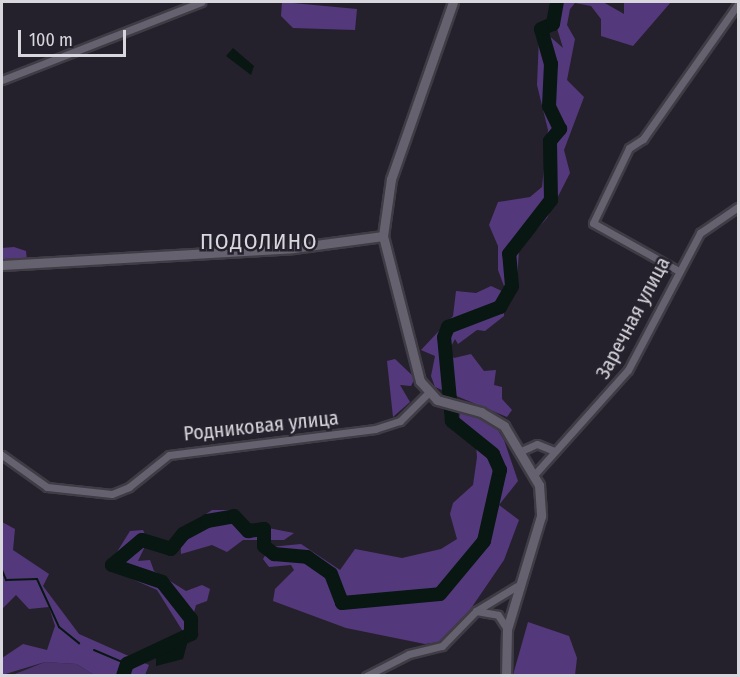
<!DOCTYPE html>
<html>
<head>
<meta charset="utf-8">
<style>
	body { margin:0 }
	#map { position:relative; width:740px; height:677px; overflow:hidden; background:#25212c; font-family:"Fira Sans Condensed",sans-serif }
	div>[style] { position:absolute }
	[style*='--x'] { left:calc(var(--x)*1px); top:calc(var(--y)*1px); width:calc(var(--w)*1px); rotate:calc(var(--a)*1deg) }
	.green>* { inset:0; background:#4a346b }
	.forest>* { inset:0; background:#54387c }
	.water>* { inset:0; background:#081712 }
	.stream>* { height:2px; margin:-1px; padding:0 1px; transform-origin:1px; border-radius:1px; background:#081712 }
	.river>* { height:14px; margin:-7px; padding:0 7px; transform-origin:7px; border-radius:7px; background:#081712 }
	.roads { filter:drop-shadow(2px 0 #3f3c45) drop-shadow(-2px 0 #3f3c45) drop-shadow(0 2px #3f3c45) drop-shadow(0 -2px #3f3c45) }
	.minor>* { height:7px; margin:-3.5px; padding:0 3.5px; transform-origin:3.5px; border-radius:3.5px; background:#66616e }
	.tertiary>* { height:9px; margin:-4.5px; padding:0 4.5px; transform-origin:4.5px; border-radius:4.5px; background:#66616e }
	span { translate:-50% -50%; white-space:nowrap; text-align:center; line-height:1.15; -webkit-text-stroke:5px #25212c; paint-order:stroke }
	.street-label { font-size:20px; color:#d9d7de }
	.quarter-label { font-size:22px; color:#d9d7de; letter-spacing:1.5px }
	.frame { position:absolute; inset:0; border:3px solid #d9d7de; pointer-events:none }
	.scale { position:absolute; left:18px; top:30px; width:108px; height:27px; box-sizing:border-box; border:3px solid #d9d7de; border-top:0; padding-left:8px; font-size:18px; line-height:21px; white-space:nowrap; color:#d9d7de; -webkit-text-stroke:4px #25212c; paint-order:stroke }
</style>
</head>
<body>
<div id="map">
	<div class="green">
		<i style="clip-path:polygon(45px 662px,77px 664px,94px 675px,10px 676px)"></i>
	</div>
	<div class="forest">
		<i style="clip-path:polygon(282px 2px,357px 9px,355px 30px,293px 28px,281px 16px)"></i>
		<i style="clip-path:polygon(549px 2px,603px 2px,624px 14px,624px 2px,671px 2px,633px 46px,601px 36px,601px 19px,591px 6px,575px 3px,570px 9px,567px 25px,575px 39px,567px 80px,584px 97px,564px 150px,570px 173px,547px 218px,519px 249px,517px 282px,512px 288px,504px 286px,498px 270px,498px 246px,489px 225px,498px 202px,530px 197px,542px 187px,548px 130px,537px 85px,539px 37px,546px 33px,563px 48px)"></i>
		<i style="clip-path:polygon(14px 247px,26px 251px,27px 261px,2px 261px,2px 248px)"></i>
		<i style="clip-path:polygon(491px 286px,504px 292px,504px 316px,485px 331px,477px 330px,458px 344px,455px 339px,448px 352px,454px 358px,471px 354px,484px 371px,496px 370px,494px 385px,502px 387px,502px 399px,512px 410px,507px 417px,435px 387px,431px 376px,435px 356px,421px 350px,453px 316px,456px 291px,476px 293px)"></i>
		<i style="clip-path:polygon(395px 359px,415px 378px,411px 386px,400px 385px,410px 402px,393px 417px,387px 361px)"></i>
		<i style="clip-path:polygon(460px 409px,496px 427px,504px 440px,518px 481px,499px 505px,519px 520px,504px 560px,461px 623px,439px 642px,425px 644px,346px 628px,273px 601px,275px 589px,294px 570px,291px 565px,269px 567px,263px 559px,270px 547px,301px 544px,340px 570px,355px 549px,402px 558px,441px 549px,457px 539px,450px 514px,453px 503px,473px 485px,477px 457px,476px 445px,464px 437px,459px 423px)"></i>
		<i style="clip-path:polygon(212px 510px,232px 510px,243px 523px,294px 533px,284px 540px,243px 540px,227px 552px,212px 545px,181px 554px,180px 531px)"></i>
		<i style="clip-path:polygon(2px 522px,15px 529px,13px 550px,49px 574px,43px 586px,79px 634px,149px 665px,145px 675px,94px 675px,77px 664px,45px 662px,2px 675px,2px 658px,23px 644px,47px 650px,55px 626px,49px 607px,29px 609px,16px 595px,2px 609px)"></i>
		<i style="clip-path:polygon(143px 530px,148px 540px,138px 561px,150px 560px,154px 571px,186px 591px,202px 585px,210px 589px,207px 601px,196px 605px,187px 638px,157px 590px,107px 568px,130px 531px)"></i>
		<i style="clip-path:polygon(528px 622px,569px 636px,577px 658px,575px 675px,513px 675px)"></i>
	</div>
	<div class="water">
		<i style="clip-path:polygon(233px 48px,254px 66px,251px 75px,226px 56px)"></i>
		<i style="clip-path:polygon(181px 639px,187px 644px,183px 659px,156px 666px,156px 649px)"></i>
	</div>
	<div class="stream">
		<i style="--x:2;--y:570;--w:11;--a:68"></i>
		<i style="--x:6;--y:580;--w:31;--a:-2"></i>
		<i style="--x:37;--y:579;--w:53;--a:65.4"></i>
		<i style="--x:59;--y:627;--w:26;--a:39"></i>
		<i style="--x:94;--y:650;--w:36;--a:23"></i>
	</div>
	<div class="river">
		<i style="--x:123;--y:676;--w:13;--a:-72"></i>
		<i style="--x:127;--y:664;--w:71;--a:-25.1"></i>
		<i style="--x:191;--y:634;--w:15;--a:-90"></i>
		<i style="--x:191;--y:619;--w:47;--a:-128.1"></i>
		<i style="--x:162;--y:582;--w:53;--a:-161.2"></i>
		<i style="--x:112;--y:565;--w:39;--a:-40"></i>
		<i style="--x:142;--y:540;--w:30;--a:17"></i>
		<i style="--x:171;--y:549;--w:19;--a:-51"></i>
		<i style="--x:183;--y:534;--w:27;--a:-28"></i>
		<i style="--x:207;--y:521;--w:27;--a:-10"></i>
		<i style="--x:234;--y:516;--w:21;--a:47"></i>
		<i style="--x:248;--y:531;--w:16;--a:-7"></i>
		<i style="--x:264;--y:529;--w:17;--a:90"></i>
		<i style="--x:264;--y:546;--w:13;--a:39"></i>
		<i style="--x:274;--y:554;--w:33;--a:5"></i>
		<i style="--x:307;--y:557;--w:29;--a:35"></i>
		<i style="--x:331;--y:574;--w:31;--a:69"></i>
		<i style="--x:342;--y:603;--w:98;--a:-5.2"></i>
		<i style="--x:440;--y:594;--w:69;--a:-50.3"></i>
		<i style="--x:484;--y:541;--w:73;--a:-77.3"></i>
		<i style="--x:500;--y:470;--w:17;--a:-114"></i>
		<i style="--x:493;--y:454;--w:53;--a:-141.2"></i>
		<i style="--x:452;--y:421;--w:84;--a:-95.4"></i>
		<i style="--x:444;--y:337;--w:11;--a:-68"></i>
		<i style="--x:448;--y:327;--w:56;--a:-21"></i>
		<i style="--x:500;--y:307;--w:24;--a:-60"></i>
		<i style="--x:512;--y:286;--w:32;--a:-95"></i>
		<i style="--x:509;--y:254;--w:68;--a:-52.1"></i>
		<i style="--x:551;--y:200;--w:59;--a:-91"></i>
		<i style="--x:550;--y:141;--w:16;--a:-50"></i>
		<i style="--x:560;--y:129;--w:25;--a:-116"></i>
		<i style="--x:549;--y:106;--w:42;--a:-87.3"></i>
		<i style="--x:551;--y:64;--w:36;--a:-106"></i>
		<i style="--x:541;--y:29;--w:13;--a:-23"></i>
		<i style="--x:553;--y:24;--w:22;--a:-80"></i>
	</div>
	<div class="roads">
		<div class="minor">
			<i style="--x:2;--y:80;--w:214;--a:-21.4"></i>
			<i style="--x:677;--y:270;--w:96;--a:-150.8"></i>
			<i style="--x:593;--y:223;--w:83;--a:-64.4"></i>
			<i style="--x:629;--y:148;--w:17;--a:-33"></i>
			<i style="--x:643;--y:139;--w:165;--a:-54.9"></i>
			<i style="--x:521;--y:451;--w:17;--a:-24"></i>
			<i style="--x:537;--y:444;--w:18;--a:22"></i>
			<i style="--x:2;--y:455;--w:55;--a:35.4"></i>
			<i style="--x:47;--y:487;--w:65;--a:6.1"></i>
			<i style="--x:112;--y:494;--w:18;--a:-22"></i>
			<i style="--x:129;--y:487;--w:51;--a:-38.7"></i>
			<i style="--x:169;--y:455;--w:208;--a:-7.2"></i>
			<i style="--x:375;--y:429;--w:26;--a:-18"></i>
			<i style="--x:400;--y:421;--w:40;--a:-45"></i>
			<i style="--x:534;--y:475;--w:141;--a:-48.2"></i>
			<i style="--x:628;--y:370;--w:155;--a:-62.3"></i>
			<i style="--x:700;--y:233;--w:46;--a:-34.4"></i>
			<i style="--x:476;--y:611;--w:48;--a:-31.4"></i>
			<i style="--x:366;--y:676;--w:48;--a:-27.1"></i>
			<i style="--x:409;--y:654;--w:34;--a:-14"></i>
			<i style="--x:442;--y:646;--w:49;--a:-45.8"></i>
			<i style="--x:476;--y:611;--w:22;--a:10"></i>
			<i style="--x:498;--y:615;--w:17;--a:57"></i>
		</div>
		<div class="tertiary">
			<i style="--x:453;--y:2;--w:188;--a:109.3"></i>
			<i style="--x:391;--y:179;--w:58;--a:98"></i>
			<i style="--x:383;--y:236;--w:150;--a:75.7"></i>
			<i style="--x:420;--y:381;--w:25;--a:48"></i>
			<i style="--x:437;--y:400;--w:46;--a:15.3"></i>
			<i style="--x:481;--y:412;--w:27;--a:31"></i>
			<i style="--x:504;--y:426;--w:69;--a:59.3"></i>
			<i style="--x:539;--y:485;--w:31;--a:86"></i>
			<i style="--x:541;--y:516;--w:118;--a:106.7"></i>
			<i style="--x:507;--y:629;--w:47;--a:91.2"></i>
			<i style="--x:2;--y:265;--w:291;--a:-3.3"></i>
			<i style="--x:293;--y:248;--w:91;--a:-7.6"></i>
		</div>
	</div>
	<div class="street-label">
		<span style="left:633px;top:318px;rotate:-62deg">Заречная улица</span>
		<span style="left:261px;top:426px;rotate:-6deg">Родниковая улица</span>
	</div>
	<div class="quarter-label">
		<span style="left:259px;top:242px">ПОДОЛИНО</span>
	</div>
	<div class="frame"></div>
	<div class="scale">100 m</div>
</div>
</body>
</html>
